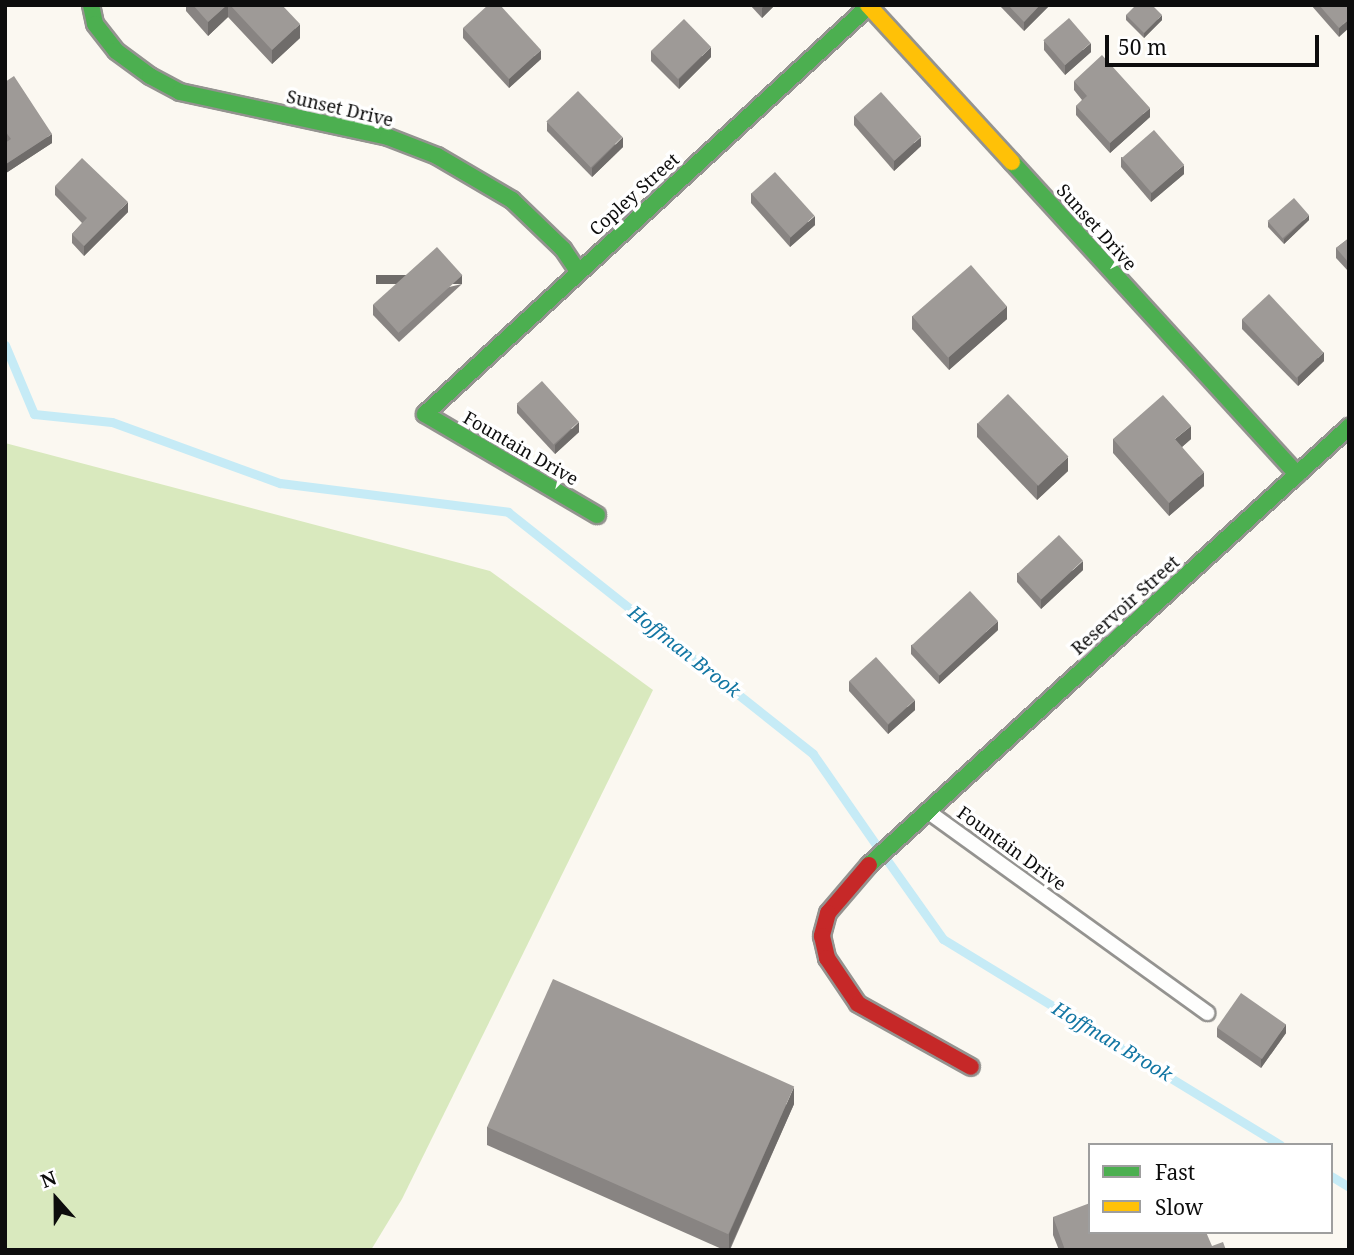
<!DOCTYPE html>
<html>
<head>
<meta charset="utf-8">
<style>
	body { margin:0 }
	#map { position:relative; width:1354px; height:1255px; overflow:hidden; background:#fbf8f1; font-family:"Noto Serif",serif }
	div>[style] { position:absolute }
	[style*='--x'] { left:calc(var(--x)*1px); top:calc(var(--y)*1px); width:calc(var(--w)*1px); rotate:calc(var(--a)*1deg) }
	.forest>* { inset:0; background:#d9e9be }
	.stream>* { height:9px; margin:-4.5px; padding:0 4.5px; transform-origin:4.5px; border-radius:4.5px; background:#c6ebf6 }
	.roads { filter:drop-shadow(2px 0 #949390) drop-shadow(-2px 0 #949390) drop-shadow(0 2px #949390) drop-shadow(0 -2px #949390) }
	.lane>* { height:14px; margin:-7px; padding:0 7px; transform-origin:7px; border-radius:7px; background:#fefefd }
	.fast>* { height:16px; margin:-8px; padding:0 8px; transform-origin:8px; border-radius:8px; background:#4caf50 }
	.slow>* { height:16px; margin:-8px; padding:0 8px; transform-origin:8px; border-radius:8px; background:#ffc107 }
	.jam>* { height:16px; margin:-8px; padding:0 8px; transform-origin:8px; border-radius:8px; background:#c62828 }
	.wall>* { inset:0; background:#888482 }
	.shaded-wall>* { inset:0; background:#6f6c6a; transform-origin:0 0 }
	.building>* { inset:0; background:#9e9a97; transform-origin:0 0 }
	span { translate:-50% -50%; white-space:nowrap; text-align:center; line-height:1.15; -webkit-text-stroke:7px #fff; paint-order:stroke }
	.street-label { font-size:18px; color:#0d0d0d }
	.water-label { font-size:19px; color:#1276a3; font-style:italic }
	.frame { position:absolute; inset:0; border:7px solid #0d0d0d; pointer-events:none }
	.legend { position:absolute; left:1088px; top:1143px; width:245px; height:91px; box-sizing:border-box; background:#fff; border:2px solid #9e9e9e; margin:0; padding:9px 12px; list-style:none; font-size:21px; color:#0d0d0d }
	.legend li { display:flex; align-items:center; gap:14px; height:35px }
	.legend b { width:35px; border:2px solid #9e9e9e }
	.north { position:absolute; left:21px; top:1164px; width:70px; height:70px; -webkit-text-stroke:5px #fff; paint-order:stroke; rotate:339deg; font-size:19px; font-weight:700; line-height:28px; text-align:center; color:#0d0d0d }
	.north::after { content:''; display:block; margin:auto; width:24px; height:32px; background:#0d0d0d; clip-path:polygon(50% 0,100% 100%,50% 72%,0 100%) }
	.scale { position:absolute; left:1105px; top:35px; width:214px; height:32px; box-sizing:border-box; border:4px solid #0d0d0d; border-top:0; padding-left:9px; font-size:21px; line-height:24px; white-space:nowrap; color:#0d0d0d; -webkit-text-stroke:5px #fff; paint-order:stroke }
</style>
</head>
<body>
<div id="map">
	<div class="forest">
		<i style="clip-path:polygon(5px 443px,490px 571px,653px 690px,402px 1199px,371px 1250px,5px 1250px)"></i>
	</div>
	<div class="stream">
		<i style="--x:5;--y:345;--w:75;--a:67.2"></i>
		<i style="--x:34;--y:414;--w:78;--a:5.9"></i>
		<i style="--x:112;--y:422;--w:179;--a:20"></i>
		<i style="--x:280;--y:483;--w:230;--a:7.2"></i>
		<i style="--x:508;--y:512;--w:389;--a:38.4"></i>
		<i style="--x:813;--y:754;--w:112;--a:55.2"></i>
		<i style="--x:887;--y:860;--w:97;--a:54.7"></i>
		<i style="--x:943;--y:939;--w:395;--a:31.4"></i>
		<i style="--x:1331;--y:1176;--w:21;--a:31"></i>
	</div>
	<div class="roads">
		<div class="lane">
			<i style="--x:930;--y:813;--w:342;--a:35.8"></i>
		</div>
		<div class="fast">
			<i style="--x:91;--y:5;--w:19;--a:78"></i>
			<i style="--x:95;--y:24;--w:34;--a:52"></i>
			<i style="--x:116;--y:51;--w:42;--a:36.3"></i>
			<i style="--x:150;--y:76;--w:34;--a:28"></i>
			<i style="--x:180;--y:92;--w:213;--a:12.2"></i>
			<i style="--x:388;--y:137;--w:53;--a:21.2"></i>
			<i style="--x:437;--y:156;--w:87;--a:30.4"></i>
			<i style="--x:512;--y:200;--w:71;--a:43.9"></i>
			<i style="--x:563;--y:249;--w:27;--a:56"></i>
			<i style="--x:1012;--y:162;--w:423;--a:47.6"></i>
			<i style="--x:597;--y:515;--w:199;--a:-149.6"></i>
			<i style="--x:425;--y:414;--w:604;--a:-42.59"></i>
			<i style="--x:869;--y:865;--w:650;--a:-42.38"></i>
		</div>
		<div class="slow">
			<i style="--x:868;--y:5;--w:213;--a:47.5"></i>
		</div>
		<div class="jam">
			<i style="--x:869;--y:865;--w:63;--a:130.5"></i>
			<i style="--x:828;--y:913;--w:24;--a:105"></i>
			<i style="--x:822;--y:936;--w:23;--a:77"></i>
			<i style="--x:827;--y:958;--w:55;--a:56"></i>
			<i style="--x:858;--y:1004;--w:129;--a:29.1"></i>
		</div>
	</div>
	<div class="wall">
		<i style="clip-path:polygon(186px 5px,282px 5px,300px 38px,272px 64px,228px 17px,208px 36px,186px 11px)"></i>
		<i style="clip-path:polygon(750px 5px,775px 5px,762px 18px)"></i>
		<i style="clip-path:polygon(999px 5px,1050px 5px,1024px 31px)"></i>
		<i style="clip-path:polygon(1311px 5px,1349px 5px,1339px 37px)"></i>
		<i style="clip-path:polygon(1126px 15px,1162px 20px,1144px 38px,1126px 20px)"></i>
		<i style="clip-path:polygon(463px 28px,541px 59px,509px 88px,463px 38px)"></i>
		<i style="clip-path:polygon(1044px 41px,1091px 52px,1065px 75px,1044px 50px)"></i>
		<i style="clip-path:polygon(651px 51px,711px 57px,679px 89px,651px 61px)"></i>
		<i style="clip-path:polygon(1074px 81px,1150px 117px,1110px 153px,1076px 115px,1076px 106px,1082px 100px,1074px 90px)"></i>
		<i style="clip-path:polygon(5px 82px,52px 143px,6px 173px,5px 172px,5px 143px,6px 142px,5px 140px)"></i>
		<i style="clip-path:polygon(854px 116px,921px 146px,894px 171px,854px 125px)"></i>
		<i style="clip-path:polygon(547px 122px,623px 147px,592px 177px,547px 131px)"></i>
		<i style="clip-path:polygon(1121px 157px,1184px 174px,1151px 202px,1121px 167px)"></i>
		<i style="clip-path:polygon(55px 186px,128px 212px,84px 256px,72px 243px,72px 234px,82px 223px,55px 195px)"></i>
		<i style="clip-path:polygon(751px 193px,815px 225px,790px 247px,751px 203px)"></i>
		<i style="clip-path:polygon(1309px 220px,1284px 244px,1268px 227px,1268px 222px)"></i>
		<i style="clip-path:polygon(1349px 238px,1349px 272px,1336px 258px,1336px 248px)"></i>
		<i style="clip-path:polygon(462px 284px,399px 342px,373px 315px,373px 305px)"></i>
		<i style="clip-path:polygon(912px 316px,1007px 319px,949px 370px,912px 329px)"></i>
		<i style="clip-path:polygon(1242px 319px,1324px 361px,1298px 386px,1242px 329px)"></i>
		<i style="clip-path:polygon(517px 404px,579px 432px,555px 454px,517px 413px)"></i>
		<i style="clip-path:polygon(977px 423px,1068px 471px,1037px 500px,977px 437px)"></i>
		<i style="clip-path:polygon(1113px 439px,1191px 439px,1182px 447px,1204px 486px,1169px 516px,1113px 453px)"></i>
		<i style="clip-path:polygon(1083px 570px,1041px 609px,1017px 582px,1017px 573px)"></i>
		<i style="clip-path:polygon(998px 630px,939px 684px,911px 654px,911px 645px)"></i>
		<i style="clip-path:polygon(849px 681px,915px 710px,888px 734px,849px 691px)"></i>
		<i style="clip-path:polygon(1217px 1028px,1286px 1033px,1261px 1068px,1217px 1037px)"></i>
		<i style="clip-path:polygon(794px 1104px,730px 1250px,724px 1250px,487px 1145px,487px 1127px)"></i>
		<i style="clip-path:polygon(1053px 1217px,1212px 1246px,1226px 1250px,1059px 1250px,1053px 1235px)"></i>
	</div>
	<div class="shaded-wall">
		<i style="clip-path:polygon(227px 5px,228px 5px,228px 17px,208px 36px,208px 22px)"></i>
		<i style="clip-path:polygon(765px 5px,775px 5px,762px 18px,762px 8px)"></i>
		<i style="clip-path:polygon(1040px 5px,1050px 5px,1024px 31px,1024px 22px)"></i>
		<i style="clip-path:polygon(1162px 15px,1162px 20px,1144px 38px,1144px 33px)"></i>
		<i style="clip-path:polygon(1349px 19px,1349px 28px,1339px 37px,1339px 28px)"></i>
		<i style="clip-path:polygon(300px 24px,300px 38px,272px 64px,272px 50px)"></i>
		<i style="clip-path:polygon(1091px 43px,1091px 52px,1065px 75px,1065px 65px)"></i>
		<i style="clip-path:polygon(711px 47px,711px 57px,679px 89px,679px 79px)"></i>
		<i style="clip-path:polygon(541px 50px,541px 59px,509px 88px,509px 79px)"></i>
		<i style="clip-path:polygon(1150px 108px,1150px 117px,1110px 153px,1110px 143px)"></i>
		<i style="clip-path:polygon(52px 134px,52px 143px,6px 173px,6px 164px)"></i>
		<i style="clip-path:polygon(623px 137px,623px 147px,592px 177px,592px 168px)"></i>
		<i style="clip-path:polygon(921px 137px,921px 146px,894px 171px,894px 161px)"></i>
		<i style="clip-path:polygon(1184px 165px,1184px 174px,1151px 202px,1151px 192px)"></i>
		<i style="clip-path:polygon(128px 202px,128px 212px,84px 256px,84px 246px)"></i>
		<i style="clip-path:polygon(1309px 215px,1309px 220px,1284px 244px,1284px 239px)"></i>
		<i style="clip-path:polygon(815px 216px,815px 225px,790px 247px,790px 238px)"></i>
		<i style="left:462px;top:275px;width:9px;height:86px;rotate:90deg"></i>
		<i style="clip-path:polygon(1007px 306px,1007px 319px,949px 370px,949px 357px)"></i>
		<i style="clip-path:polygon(1324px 352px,1324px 361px,1298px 386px,1298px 377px)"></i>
		<i style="clip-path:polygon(579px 422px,579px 432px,555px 454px,555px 445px)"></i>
		<i style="clip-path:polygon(1191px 426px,1191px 439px,1175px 453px,1175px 439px)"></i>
		<i style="clip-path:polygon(1068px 457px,1068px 471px,1037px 500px,1037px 486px)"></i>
		<i style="clip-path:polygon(1204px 472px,1204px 486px,1169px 516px,1169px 503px)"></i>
		<i style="clip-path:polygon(1083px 561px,1083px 570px,1041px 609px,1041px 599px)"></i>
		<i style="clip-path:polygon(998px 621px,998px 630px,939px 684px,939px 675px)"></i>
		<i style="clip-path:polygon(915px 700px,915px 710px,888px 734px,888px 725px)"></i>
		<i style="clip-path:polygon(1286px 1024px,1286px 1033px,1261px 1068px,1261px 1059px)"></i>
		<i style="clip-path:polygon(794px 1087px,794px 1104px,729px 1250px,729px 1234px)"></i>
	</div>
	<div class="building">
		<i style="clip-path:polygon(193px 5px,227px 5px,208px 22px)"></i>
		<i style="clip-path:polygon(230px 5px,282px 5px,300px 24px,272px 50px)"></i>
		<i style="clip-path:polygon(488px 5px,500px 5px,541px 50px,509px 79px,463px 28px)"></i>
		<i style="clip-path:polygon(1008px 5px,1040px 5px,1024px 22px)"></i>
		<i style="clip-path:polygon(1136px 5px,1152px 5px,1162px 15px,1144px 33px,1126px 15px)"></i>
		<i style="clip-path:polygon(1319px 5px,1349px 5px,1349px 19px,1339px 28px)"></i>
		<i style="left:1069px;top:18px;width:33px;height:34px;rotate:49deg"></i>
		<i style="left:684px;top:19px;width:39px;height:46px;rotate:46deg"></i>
		<i style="clip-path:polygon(1102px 55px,1150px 108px,1110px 143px,1076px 106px,1087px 96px,1074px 81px)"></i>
		<i style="clip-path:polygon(14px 76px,52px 134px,6px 164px,5px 143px,11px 139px,5px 131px,5px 82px)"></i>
		<i style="left:578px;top:91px;width:64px;height:44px;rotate:46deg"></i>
		<i style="left:881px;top:92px;width:60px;height:36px;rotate:48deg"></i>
		<i style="left:1154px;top:130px;width:46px;height:43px;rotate:49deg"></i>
		<i style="clip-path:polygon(82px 158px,128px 202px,84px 246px,72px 234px,87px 218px,55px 186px)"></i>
		<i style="left:775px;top:172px;width:59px;height:32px;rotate:48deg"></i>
		<i style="left:1294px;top:198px;width:23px;height:35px;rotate:49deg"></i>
		<i style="clip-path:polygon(1349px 238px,1349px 263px,1336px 248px)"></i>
		<i style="left:437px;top:247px;width:38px;height:86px;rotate:48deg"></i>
		<i style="left:971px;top:265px;width:55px;height:78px;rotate:49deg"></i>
		<i style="left:1269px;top:294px;width:80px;height:37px;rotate:47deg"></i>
		<i style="left:542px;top:381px;width:55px;height:34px;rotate:48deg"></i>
		<i style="left:1008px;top:394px;width:87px;height:42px;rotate:46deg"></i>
		<i style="clip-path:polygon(1163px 395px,1191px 426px,1175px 439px,1204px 472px,1169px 503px,1113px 439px)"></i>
		<i style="left:1059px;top:535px;width:35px;height:57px;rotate:47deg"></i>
		<i style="left:970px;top:591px;width:41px;height:80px;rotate:47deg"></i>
		<i style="left:876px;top:657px;width:58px;height:36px;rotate:48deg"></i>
		<i style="left:553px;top:979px;width:264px;height:162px;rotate:24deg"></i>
		<i style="left:1241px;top:993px;width:55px;height:42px;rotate:35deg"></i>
		<i style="clip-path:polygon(1090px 1203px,1090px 1232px,1206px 1232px,1212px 1246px,1223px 1242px,1226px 1250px,1065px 1250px,1053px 1217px)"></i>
	</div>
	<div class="street-label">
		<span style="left:340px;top:108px;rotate:13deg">Sunset Drive</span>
		<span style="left:634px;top:194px;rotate:-42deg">Copley Street</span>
		<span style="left:1097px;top:227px;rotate:48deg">Sunset Drive</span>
		<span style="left:521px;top:448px;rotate:30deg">Fountain Drive</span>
		<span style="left:1125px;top:605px;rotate:-42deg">Reservoir Street</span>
		<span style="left:1012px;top:848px;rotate:36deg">Fountain Drive</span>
	</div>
	<div class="water-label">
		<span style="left:684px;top:652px;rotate:38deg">Hoffman Brook</span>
		<span style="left:1112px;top:1042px;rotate:31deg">Hoffman Brook</span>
	</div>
	<div class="frame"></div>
	<ul class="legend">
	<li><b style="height:9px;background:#4caf50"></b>Fast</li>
	<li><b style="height:9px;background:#ffc107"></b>Slow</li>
	</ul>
	<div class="north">N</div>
	<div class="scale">50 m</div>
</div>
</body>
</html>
